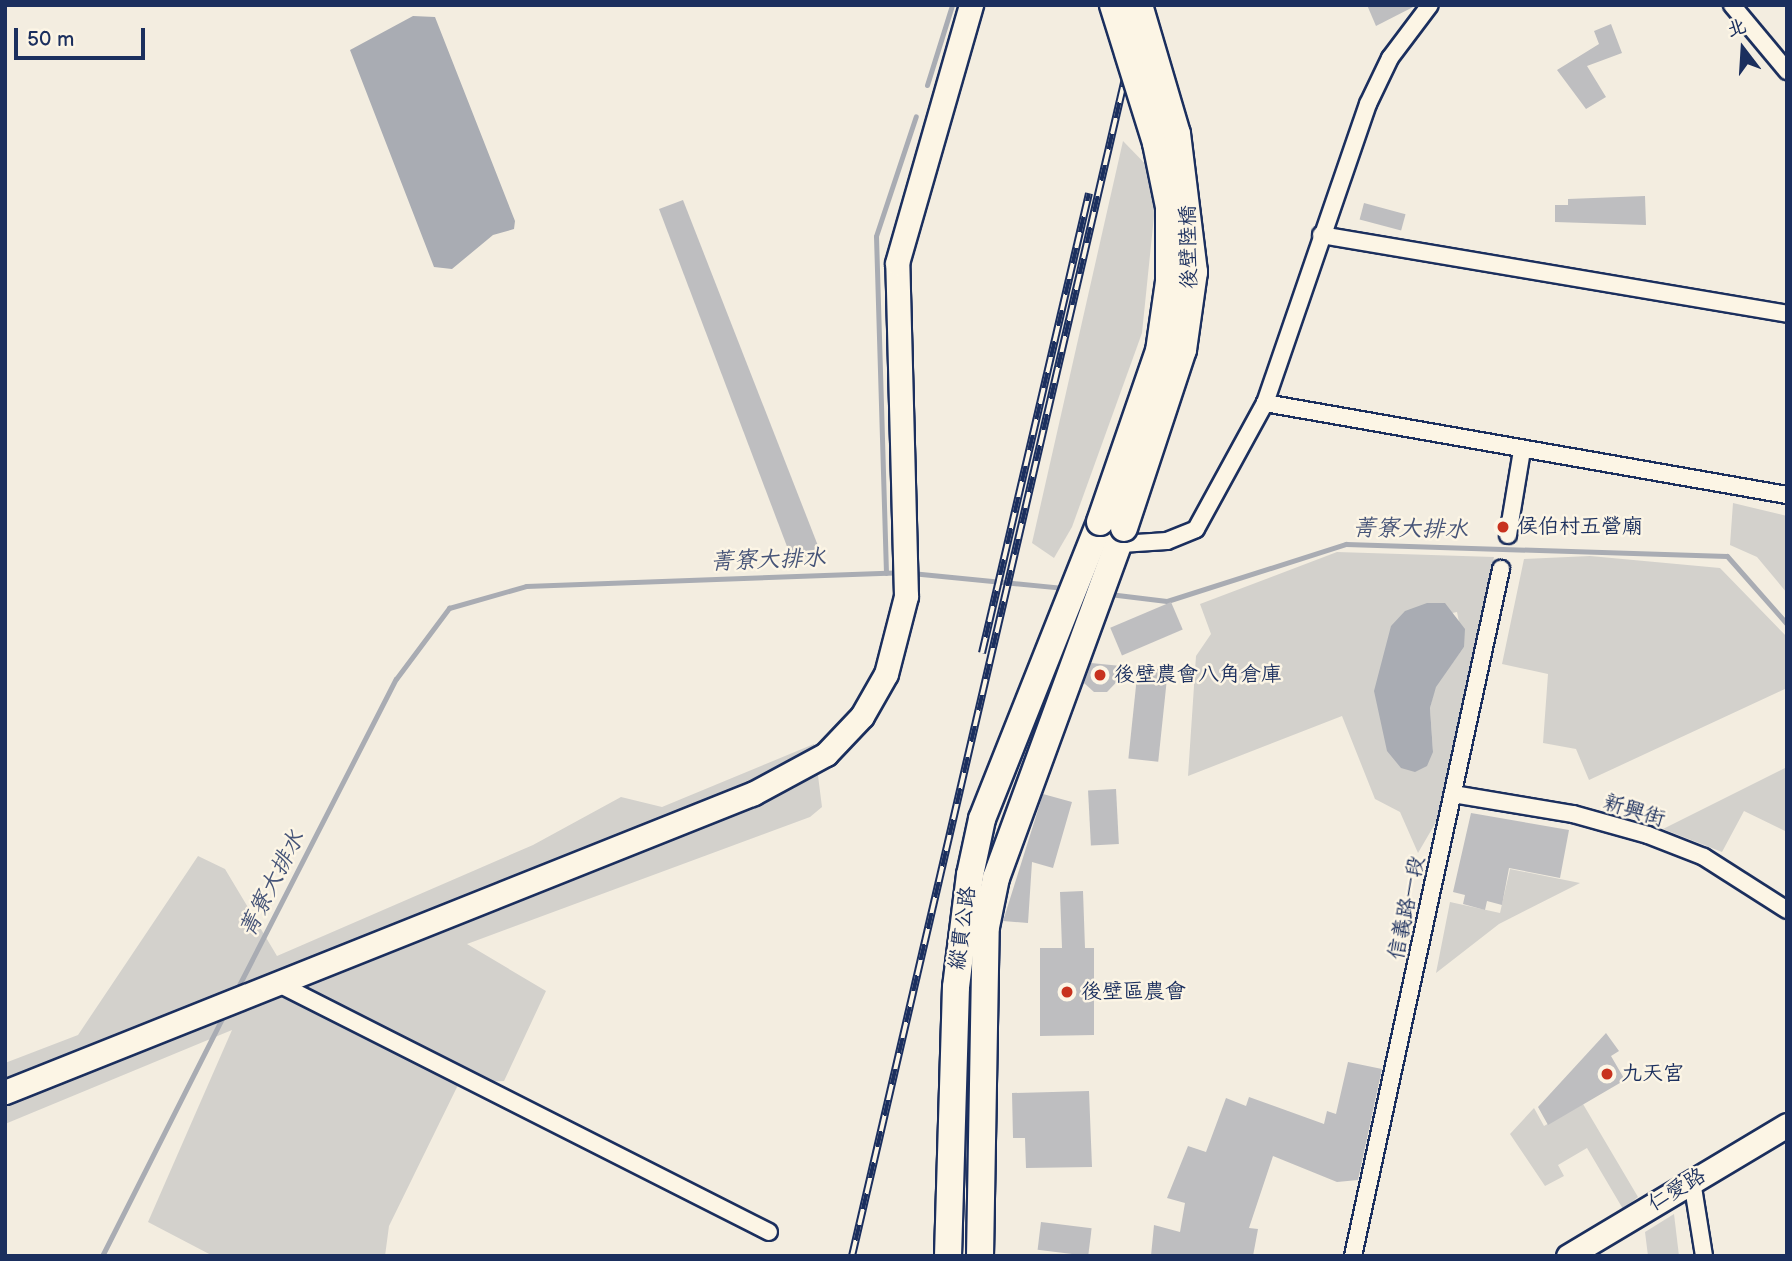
<!DOCTYPE html>
<html>
<head>
<meta charset="utf-8">
<style>
	body { margin:0 }
	#map { position:relative; width:1792px; height:1261px; overflow:hidden; background:#f3ede0; font-family:"Balsamiq Sans","LXGW WenKai TC",sans-serif }
	div>[style] { position:absolute }
	[style*='--x'] { left:calc(var(--x)*1px); top:calc(var(--y)*1px); width:calc(var(--w)*1px); rotate:calc(var(--a)*1deg) }
	.green>* { inset:0; background:#d3d1cc }
	.water>* { inset:0; background:#a9acb3 }
	.stream>* { height:5px; margin:-2.5px; padding:0 2.5px; transform-origin:2.5px; border-radius:2.5px; background:#a9acb3 }
	.building>* { inset:0; background:#bebec0; transform-origin:0 0 }
	.roads { filter:drop-shadow(2px 0 #1b2f5e) drop-shadow(-2px 0 #1b2f5e) drop-shadow(0 2px #1b2f5e) drop-shadow(0 -2px #1b2f5e) }
	.street>* { height:16px; margin:-8px; padding:0 8px; transform-origin:8px; border-radius:8px; background:#fcf5e5 }
	.secondary>* { height:23px; margin:-11.5px; padding:0 11.5px; transform-origin:11.5px; border-radius:11.5px; background:#fcf5e5 }
	.primary>* { height:26px; margin:-13px; padding:0 13px; transform-origin:13px; border-radius:13px; background:#fcf5e5 }
	.rail>* { height:8px; margin-top:-4px; transform-origin:0; background:repeating-linear-gradient(90deg,#fcf5e5 0 16px,#1b2f5e 0 32px); box-sizing:border-box; border-block:2px solid #1b2f5e }
	.bridges { filter:drop-shadow(2px 0 #1b2f5e) drop-shadow(-2px 0 #1b2f5e) drop-shadow(0 2px #1b2f5e) drop-shadow(0 -2px #1b2f5e) }
	.primary-bridge>* { height:26px; margin:-13px; padding:0 13px; transform-origin:13px; border-radius:13px; background:#fcf5e5 }
	.dots>* { width:19px; height:19px; translate:-50% -50%; box-sizing:border-box; border:4px solid #fcf5e5; border-radius:50% }
	span { translate:-50% -50%; white-space:nowrap; text-align:center; line-height:1.15; -webkit-text-stroke:5px #fcf5e5; paint-order:stroke }
	.street-label { font-size:21px; color:#1b2f5e }
	.poi-label { font-size:21px; color:#1b2f5e }
	.left { translate:0 -50%; text-align:left }
	.water-label { font-size:23px; color:#465478; font-style:italic }
	.frame { position:absolute; inset:0; border:7px solid #1b2f5e; pointer-events:none }
	.north { position:absolute; left:1708px; top:14px; width:70px; height:70px; -webkit-text-stroke:5px #fcf5e5; paint-order:stroke; rotate:343deg; font-size:19px; font-weight:700; line-height:28px; text-align:center; color:#1b2f5e }
	.north::after { content:''; display:block; margin:auto; width:24px; height:32px; background:#1b2f5e; clip-path:polygon(50% 0,100% 100%,50% 72%,0 100%) }
	.scale { position:absolute; left:14px; top:28px; width:131px; height:32px; box-sizing:border-box; border:4px solid #1b2f5e; border-top:0; padding-left:9px; font-size:21px; line-height:24px; white-space:nowrap; color:#1b2f5e; -webkit-text-stroke:5px #fcf5e5; paint-order:stroke }
</style>
</head>
<body>
<div id="map">
	<div class="green">
		<i style="clip-path:polygon(1123px 141px,1158px 177px,1142px 333px,1072px 527px,1054px 558px,1032px 543px)"></i>
		<i style="clip-path:polygon(1733px 503px,1787px 516px,1787px 593px,1757px 557px,1730px 545px)"></i>
		<i style="clip-path:polygon(evenodd,1337px 552px,1494px 557px,1443px 810px,1418px 853px,1400px 812px,1375px 799px,1342px 716px,1188px 776px,1196px 656px,1211px 634px,1200px 604px,1337px 552px,1457px 612px,1464px 647px,1435px 687px,1430px 708px,1433px 752px,1391px 626px,1457px 612px)"></i>
		<i style="clip-path:polygon(1590px 556px,1720px 568px,1787px 637px,1787px 688px,1589px 780px,1576px 749px,1543px 743px,1548px 674px,1502px 664px,1524px 559px)"></i>
		<i style="clip-path:polygon(814px 744px,822px 807px,810px 817px,467px 944px,546px 991px,504px 1081px,459px 1083px,389px 1226px,385px 1256px,213px 1256px,148px 1222px,232px 1030px,5px 1124px,5px 1063px,78px 1035px,198px 856px,225px 869px,277px 956px,533px 845px,621px 797px,662px 807px)"></i>
		<i style="clip-path:polygon(1787px 767px,1787px 832px,1744px 811px,1722px 852px,1663px 829px)"></i>
		<i style="clip-path:polygon(1510px 869px,1580px 883px,1499px 924px,1436px 973px,1450px 902px,1500px 913px)"></i>
		<i style="clip-path:polygon(1583px 1104px,1638px 1197px,1623px 1209px,1587px 1148px,1558px 1165px,1564px 1176px,1545px 1186px,1510px 1134px,1534px 1108px,1544px 1126px)"></i>
		<i style="clip-path:polygon(1674px 1214px,1679px 1256px,1648px 1256px,1645px 1232px)"></i>
	</div>
	<div class="water">
		<i style="clip-path:polygon(413px 16px,435px 17px,515px 221px,514px 229px,493px 235px,452px 269px,434px 267px,350px 50px)"></i>
		<i style="clip-path:polygon(1427px 603px,1445px 603px,1465px 629px,1464px 647px,1436px 687px,1430px 708px,1433px 752px,1427px 766px,1415px 772px,1401px 768px,1387px 751px,1374px 691px,1391px 626px,1405px 611px)"></i>
	</div>
	<div class="stream">
		<i style="--x:927;--y:85;--w:84;--a:-72.6"></i>
		<i style="--x:886;--y:573;--w:337;--a:-91.7"></i>
		<i style="--x:876;--y:236;--w:126;--a:-71.6"></i>
		<i style="--x:911;--y:573;--w:155;--a:5.6"></i>
		<i style="--x:1109;--y:594;--w:58;--a:6.9"></i>
		<i style="--x:1167;--y:601;--w:188;--a:-17.7"></i>
		<i style="--x:1346;--y:544;--w:381;--a:1.8"></i>
		<i style="--x:1727;--y:556;--w:91;--a:48.6"></i>
		<i style="--x:235;--y:993;--w:353;--a:-62.9"></i>
		<i style="--x:396;--y:679;--w:89;--a:-53.3"></i>
		<i style="--x:449;--y:608;--w:80;--a:-15.9"></i>
		<i style="--x:526;--y:586;--w:375;--a:-2.1"></i>
		<i style="--x:102;--y:1256;--w:271;--a:-63.2"></i>
	</div>
	<div class="building">
		<i style="clip-path:polygon(1367px 5px,1417px 5px,1376px 26px)"></i>
		<i style="clip-path:polygon(1611px 24px,1622px 53px,1587px 66px,1606px 97px,1586px 109px,1557px 70px,1599px 44px,1594px 31px)"></i>
		<i style="clip-path:polygon(1645px 196px,1646px 225px,1555px 222px,1555px 205px,1568px 205px,1568px 199px)"></i>
		<i style="clip-path:polygon(683px 200px,822px 556px,791px 557px,659px 209px)"></i>
		<i style="left:1364px;top:203px;width:43px;height:17px;rotate:15deg"></i>
		<i style="left:1171px;top:602px;width:30px;height:66px;rotate:67deg"></i>
		<i style="clip-path:polygon(1091px 663px,1131px 667px,1107px 692px,1094px 692px,1084px 683px)"></i>
		<i style="left:1138px;top:667px;width:30px;height:92px;rotate:6deg"></i>
		<i style="left:1116px;top:789px;width:55px;height:28px;rotate:87deg"></i>
		<i style="clip-path:polygon(1043px 794px,1072px 802px,1053px 868px,1032px 862px,1028px 923px,1003px 921px)"></i>
		<i style="clip-path:polygon(1471px 813px,1569px 830px,1560px 878px,1509px 868px,1502px 905px,1487px 901px,1485px 910px,1463px 904px,1465px 895px,1453px 892px)"></i>
		<i style="clip-path:polygon(1083px 891px,1085px 948px,1094px 948px,1094px 1035px,1040px 1036px,1040px 948px,1062px 948px,1060px 892px)"></i>
		<i style="clip-path:polygon(1606px 1033px,1619px 1051px,1611px 1056px,1625px 1080px,1548px 1125px,1538px 1107px)"></i>
		<i style="clip-path:polygon(1348px 1062px,1382px 1069px,1358px 1180px,1337px 1182px,1273px 1156px,1249px 1228px,1258px 1229px,1253px 1256px,1151px 1256px,1154px 1225px,1180px 1232px,1185px 1203px,1167px 1198px,1188px 1146px,1206px 1152px,1226px 1098px,1246px 1106px,1249px 1097px,1324px 1124px,1327px 1111px,1336px 1114px)"></i>
		<i style="clip-path:polygon(1089px 1091px,1092px 1167px,1026px 1168px,1025px 1138px,1013px 1138px,1012px 1093px)"></i>
		<i style="left:1041px;top:1222px;width:51px;height:28px;rotate:7deg"></i>
	</div>
	<div class="roads">
		<div class="street">
			<i style="--x:1732;--y:5;--w:86;--a:50.2"></i>
			<i style="--x:1321;--y:235;--w:473;--a:9.6"></i>
			<i style="--x:1265;--y:403;--w:316;--a:-71"></i>
			<i style="--x:1368;--y:104;--w:51;--a:-64.4"></i>
			<i style="--x:1390;--y:58;--w:66;--a:-53"></i>
			<i style="--x:1508;--y:535;--w:86;--a:-80.6"></i>
			<i style="--x:1121;--y:544;--w:46;--a:-3.7"></i>
			<i style="--x:1167;--y:541;--w:31;--a:-22"></i>
			<i style="--x:1196;--y:529;--w:144;--a:-61.3"></i>
			<i style="--x:1265;--y:403;--w:530;--a:10"></i>
			<i style="--x:1453;--y:794;--w:122;--a:9.5"></i>
			<i style="--x:1573;--y:814;--w:78;--a:15.6"></i>
			<i style="--x:1648;--y:835;--w:60;--a:21.4"></i>
			<i style="--x:1704;--y:857;--w:98;--a:32.6"></i>
			<i style="--x:279;--y:984;--w:549;--a:26.84"></i>
			<i style="--x:1692;--y:1181;--w:76;--a:80.9"></i>
			<i style="--x:1353;--y:1256;--w:703;--a:-77.84"></i>
		</div>
		<div class="secondary">
			<i style="--x:5;--y:1092;--w:806;--a:-21.76"></i>
			<i style="--x:754;--y:793;--w:82;--a:-28.4"></i>
			<i style="--x:826;--y:754;--w:52;--a:-46.5"></i>
			<i style="--x:862;--y:716;--w:48;--a:-60.3"></i>
			<i style="--x:886;--y:674;--w:81;--a:-75.6"></i>
			<i style="--x:906;--y:596;--w:333;--a:-91.5"></i>
			<i style="--x:897;--y:263;--w:268;--a:-74"></i>
			<i style="--x:1568;--y:1256;--w:255;--a:-30.9"></i>
		</div>
		<div class="primary">
			<i style="--x:948;--y:1256;--w:269;--a:-88.3"></i>
			<i style="--x:956;--y:987;--w:113;--a:-82.9"></i>
			<i style="--x:970;--y:875;--w:57;--a:-77.9"></i>
			<i style="--x:982;--y:819;--w:320;--a:-68.3"></i>
			<i style="--x:980;--y:1256;--w:329;--a:-89"></i>
			<i style="--x:986;--y:927;--w:50;--a:-78.5"></i>
			<i style="--x:996;--y:878;--w:373;--a:-69.9"></i>
		</div>
	</div>
	<div class="rail">
		<i style="--x:982;--y:653;--w:472;--a:-76.9"></i>
		<i style="--x:852;--y:1256;--w:1284;--a:-76.95"></i>
	</div>
	<div class="bridges">
		<div class="primary-bridge">
			<i style="--x:1100;--y:522;--w:181;--a:-71"></i>
			<i style="--x:1159;--y:351;--w:70;--a:-81.8"></i>
			<i style="--x:1169;--y:282;--w:75;--a:-90"></i>
			<i style="--x:1169;--y:207;--w:65;--a:-101.5"></i>
			<i style="--x:1156;--y:143;--w:145;--a:-107.3"></i>
			<i style="--x:1124;--y:528;--w:188;--a:-71.7"></i>
			<i style="--x:1183;--y:350;--w:79;--a:-82"></i>
			<i style="--x:1194;--y:272;--w:139;--a:-97"></i>
			<i style="--x:1177;--y:134;--w:134;--a:-106.4"></i>
		</div>
	</div>
	<div class="dots">
		<i style="left:1503px;top:527px;background:#c8321e"></i>
		<i style="left:1100px;top:675px;background:#c8321e"></i>
		<i style="left:1067px;top:992px;background:#c8321e"></i>
		<i style="left:1607px;top:1074px;background:#c8321e"></i>
	</div>
	<div class="street-label">
		<span style="left:1189px;top:247px;rotate:-91deg">後壁陸橋</span>
		<span style="left:1634px;top:811px;rotate:17deg">新興街</span>
		<span style="left:1407px;top:908px;rotate:-78deg">信義路一段</span>
		<span style="left:963px;top:928px;rotate:-82deg">縱貫公路</span>
		<span style="left:1677px;top:1190px;rotate:-31deg">仁愛路</span>
	</div>
	<div class="poi-label">
		<span class="left" style="left:1517px;top:527px">侯伯村五營廟</span>
		<span class="left" style="left:1114px;top:675px">後壁農會八角倉庫</span>
		<span class="left" style="left:1081px;top:992px">後壁區農會</span>
		<span class="left" style="left:1621px;top:1074px">九天宮</span>
	</div>
	<div class="water-label">
		<span style="left:1410px;top:529px;rotate:1deg">菁寮大排水</span>
		<span style="left:768px;top:560px;rotate:-2deg">菁寮大排水</span>
		<span style="left:272px;top:884px;rotate:-63deg">菁寮大排水</span>
	</div>
	<div class="frame"></div>
	<div class="north">北</div>
	<div class="scale">50 m</div>
</div>
</body>
</html>
